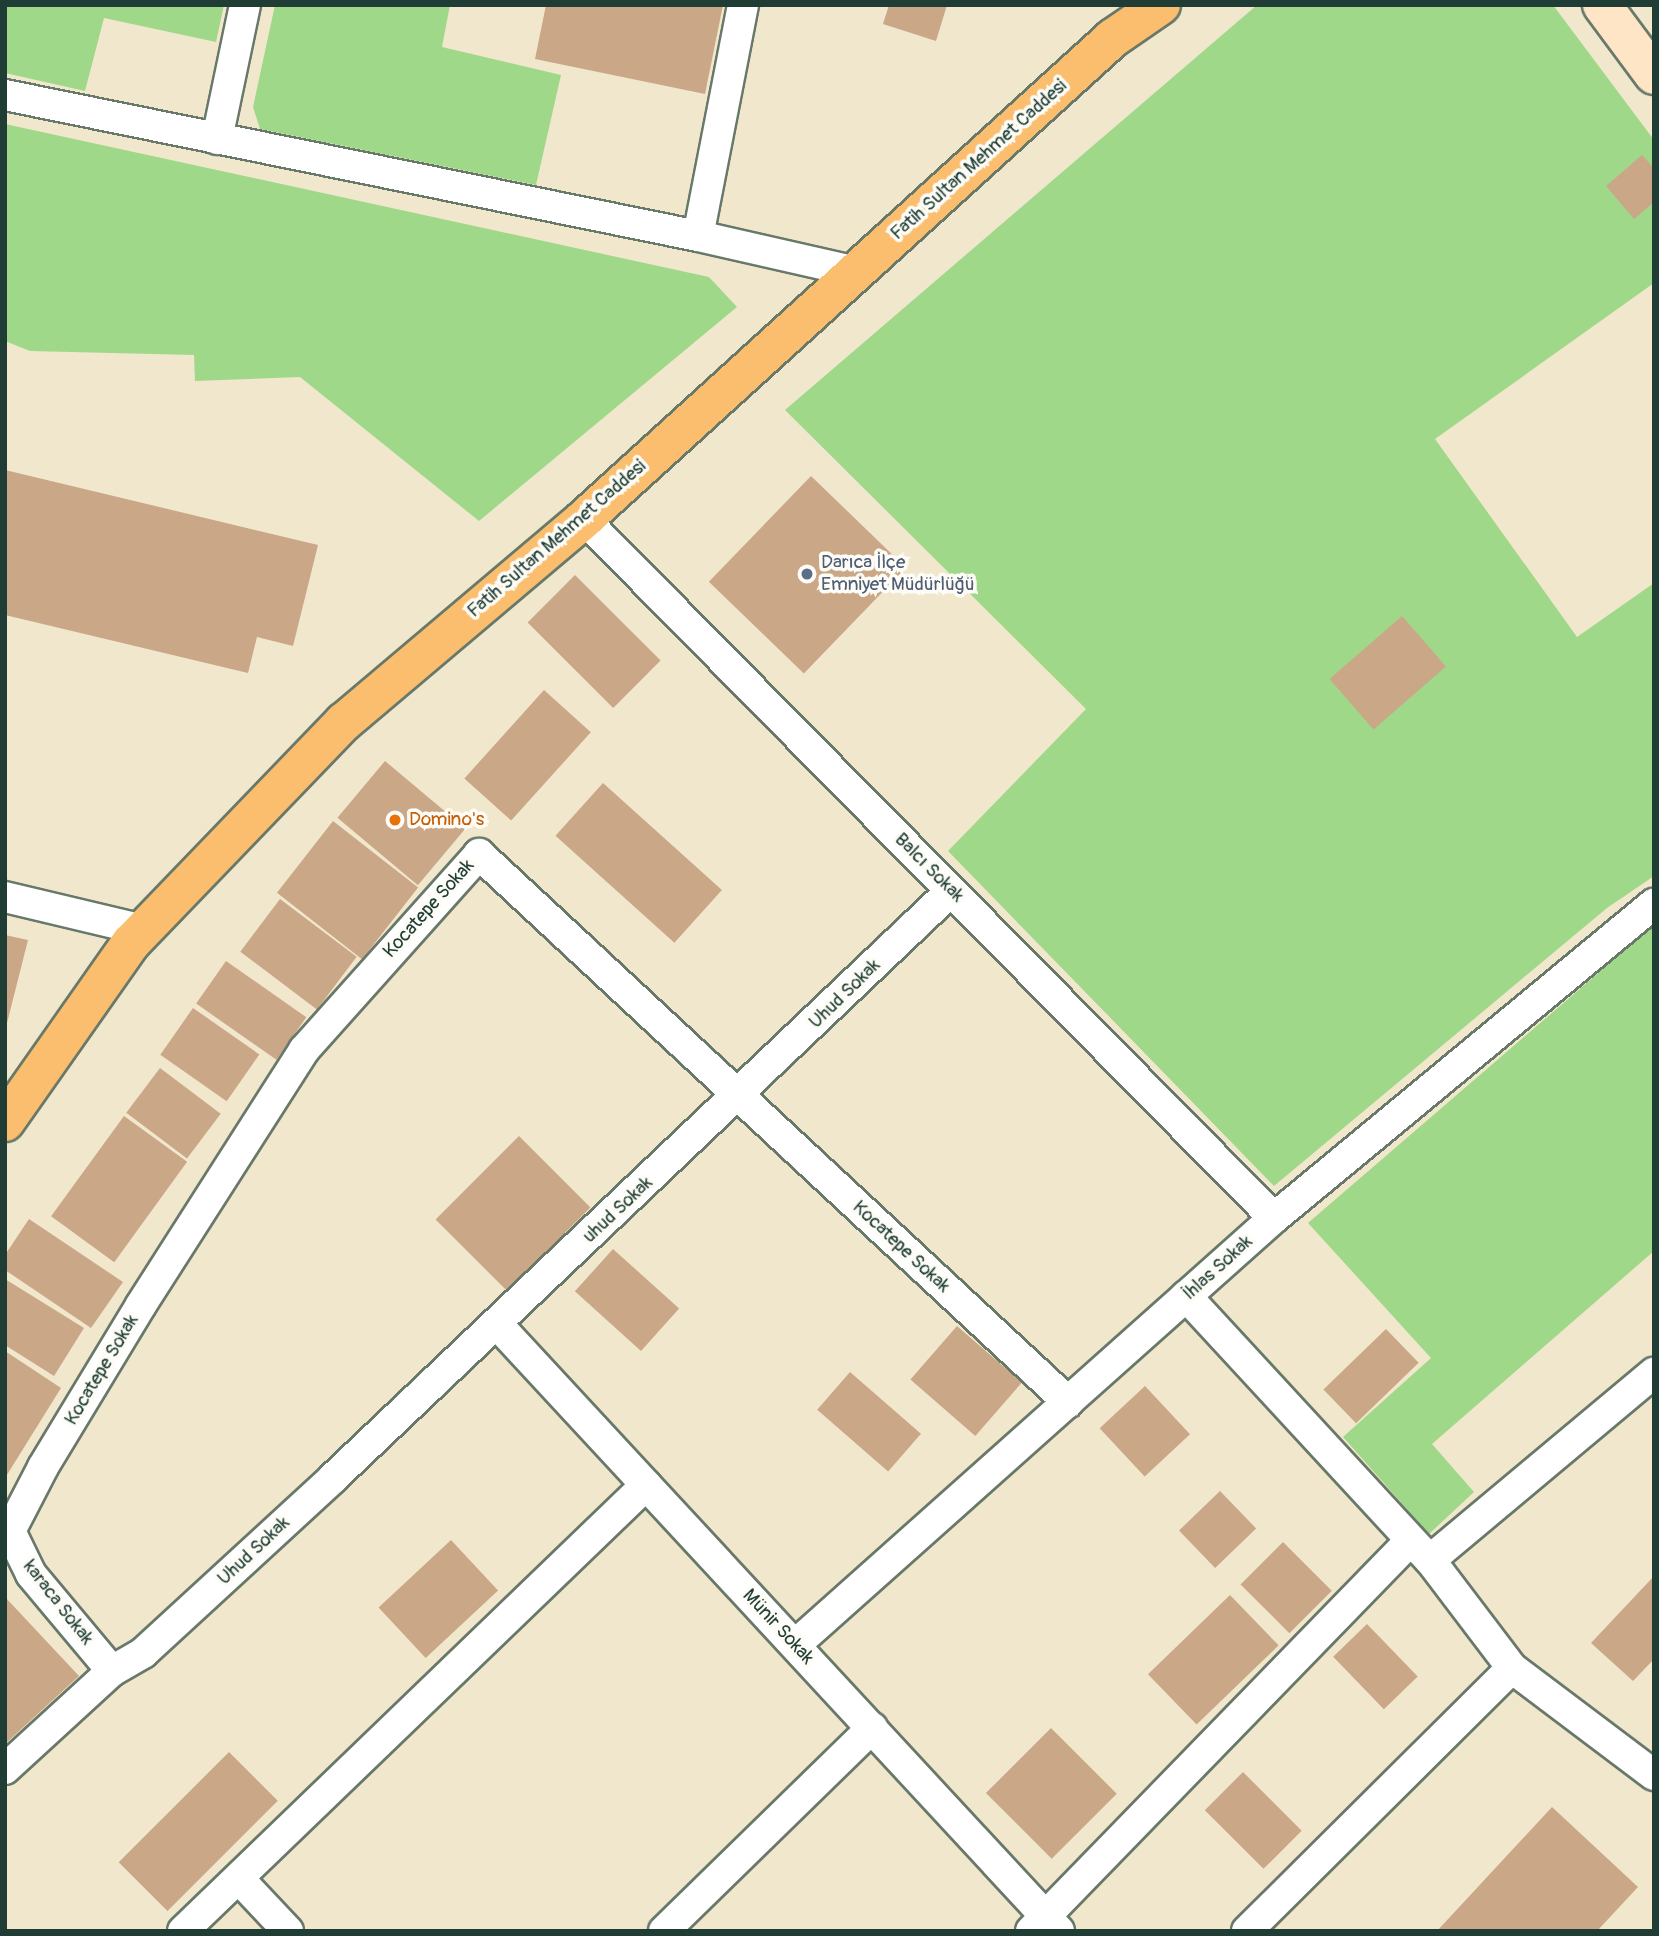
<!DOCTYPE html>
<html>
<head>
<meta charset="utf-8">
<style>
	body { margin:0 }
	#map { position:relative; width:1659px; height:1936px; overflow:hidden; background:#f1e7cc; font-family:Pangolin,sans-serif }
	div>[style] { position:absolute }
	[style*='--x'] { left:calc(var(--x)*1px); top:calc(var(--y)*1px); width:calc(var(--w)*1px); rotate:calc(var(--a)*1deg) }
	.green>* { inset:0; background:#a0d88a }
	.building>* { inset:0; background:#caa787; transform-origin:0 0 }
	.roads { filter:drop-shadow(2px 0 #687869) drop-shadow(-2px 0 #687869) drop-shadow(0 2px #687869) drop-shadow(0 -2px #687869) }
	.street>* { height:30px; margin:-15px; padding:0 15px; transform-origin:15px; border-radius:15px; background:#fff }
	.secondary>* { height:38px; margin:-19px; padding:0 19px; transform-origin:19px; border-radius:19px; background:#fde5c5 }
	.primary>* { height:38px; margin:-19px; padding:0 19px; transform-origin:19px; border-radius:19px; background:#fbbe6e }
	.dots>* { width:19px; height:19px; translate:-50% -50%; box-sizing:border-box; border:4px solid #fdfcf7; border-radius:50% }
	span { translate:-50% -50%; white-space:nowrap; text-align:center; line-height:1.15; -webkit-text-stroke:7px #fdfcf7; paint-order:stroke }
	.street-label { font-size:19px; color:#1f3d34 }
	.service-label { font-size:19px; color:#4e5e75 }
	.left { translate:0 -50%; text-align:left }
	.food-label { font-size:19px; color:#c56008 }
	.frame { position:absolute; inset:0; border:7px solid #1f3d34; pointer-events:none }
</style>
</head>
<body>
<div id="map">
	<div class="green">
		<i style="clip-path:polygon(5px 5px,224px 5px,216px 42px,104px 18px,85px 91px,5px 73px)"></i>
		<i style="clip-path:polygon(275px 5px,450px 5px,442px 47px,561px 75px,536px 185px,260px 129px,253px 107px)"></i>
		<i style="clip-path:polygon(1257px 5px,1553px 5px,1654px 140px,1654px 283px,1435px 439px,1577px 637px,1654px 583px,1654px 876px,1607px 908px,1274px 1186px,948px 851px,1086px 709px,785px 410px)"></i>
		<i style="clip-path:polygon(5px 124px,709px 277px,737px 307px,479px 521px,300px 377px,195px 381px,194px 355px,30px 351px,5px 341px)"></i>
		<i style="clip-path:polygon(1654px 925px,1654px 1251px,1432px 1444px,1474px 1492px,1429px 1534px,1343px 1437px,1431px 1358px,1308px 1223px)"></i>
	</div>
	<div class="building">
		<i style="clip-path:polygon(546px 5px,723px 5px,705px 94px,535px 59px)"></i>
		<i style="clip-path:polygon(889px 5px,947px 5px,936px 41px,883px 24px)"></i>
		<i style="clip-path:polygon(1642px 155px,1654px 168px,1654px 202px,1634px 219px,1606px 186px)"></i>
		<i style="clip-path:polygon(5px 470px,318px 545px,293px 646px,257px 637px,248px 673px,5px 615px)"></i>
		<i style="left:811px;top:476px;width:132px;height:147px;rotate:44deg"></i>
		<i style="left:575px;top:575px;width:121px;height:67px;rotate:45deg"></i>
		<i style="left:1402px;top:616px;width:67px;height:96px;rotate:49deg"></i>
		<i style="left:544px;top:690px;width:63px;height:119px;rotate:42deg"></i>
		<i style="left:385px;top:761px;width:105px;height:74px;rotate:40deg"></i>
		<i style="left:603px;top:783px;width:160px;height:71px;rotate:42deg"></i>
		<i style="left:333px;top:821px;width:108px;height:91px;rotate:38deg"></i>
		<i style="left:280px;top:899px;width:96px;height:66px;rotate:37deg"></i>
		<i style="clip-path:polygon(5px 935px,28px 940px,5px 1031px)"></i>
		<i style="left:226px;top:961px;width:98px;height:52px;rotate:35deg"></i>
		<i style="left:193px;top:1008px;width:81px;height:57px;rotate:35deg"></i>
		<i style="left:160px;top:1068px;width:76px;height:56px;rotate:37deg"></i>
		<i style="left:124px;top:1116px;width:78px;height:124px;rotate:36deg"></i>
		<i style="left:519px;top:1136px;width:101px;height:118px;rotate:45deg"></i>
		<i style="clip-path:polygon(29px 1219px,123px 1282px,91px 1328px,5px 1270px,5px 1255px)"></i>
		<i style="left:613px;top:1249px;width:89px;height:57px;rotate:42deg"></i>
		<i style="clip-path:polygon(5px 1279px,84px 1328px,54px 1376px,5px 1345px)"></i>
		<i style="left:957px;top:1326px;width:86px;height:71px;rotate:41deg"></i>
		<i style="left:1386px;top:1329px;width:47px;height:87px;rotate:46deg"></i>
		<i style="clip-path:polygon(5px 1351px,61px 1388px,5px 1478px)"></i>
		<i style="left:850px;top:1372px;width:94px;height:50px;rotate:41deg"></i>
		<i style="left:1145px;top:1386px;width:66px;height:62px;rotate:47deg"></i>
		<i style="left:1220px;top:1491px;width:52px;height:57px;rotate:46deg"></i>
		<i style="left:451px;top:1540px;width:69px;height:99px;rotate:47deg"></i>
		<i style="left:1283px;top:1542px;width:69px;height:60px;rotate:45deg"></i>
		<i style="clip-path:polygon(1654px 1576px,1654px 1659px,1633px 1681px,1591px 1643px)"></i>
		<i style="left:1230px;top:1595px;width:70px;height:114px;rotate:46deg"></i>
		<i style="clip-path:polygon(5px 1597px,79px 1676px,5px 1744px)"></i>
		<i style="left:1367px;top:1624px;width:73px;height:47px;rotate:46deg"></i>
		<i style="left:1051px;top:1728px;width:93px;height:92px;rotate:45deg"></i>
		<i style="left:229px;top:1752px;width:69px;height:156px;rotate:45deg"></i>
		<i style="left:1243px;top:1772px;width:83px;height:54px;rotate:45deg"></i>
		<i style="clip-path:polygon(1552px 1807px,1638px 1887px,1597px 1931px,1437px 1931px)"></i>
	</div>
	<div class="roads">
		<div class="street">
			<i style="--x:743;--y:5;--w:235;--a:101"></i>
			<i style="--x:698;--y:236;--w:162;--a:12.8"></i>
			<i style="--x:5;--y:95;--w:707;--a:11.5"></i>
			<i style="--x:217;--y:139;--w:137;--a:-78.2"></i>
			<i style="--x:584;--y:519;--w:982;--a:45.37"></i>
			<i style="--x:5;--y:897;--w:143;--a:13.4"></i>
			<i style="--x:1186;--y:1296;--w:359;--a:47.3"></i>
			<i style="--x:1430;--y:1560;--w:136;--a:52.8"></i>
			<i style="--x:1512;--y:1668;--w:178;--a:37"></i>
			<i style="--x:497;--y:1324;--w:827;--a:47.2"></i>
			<i style="--x:1430;--y:1560;--w:292;--a:-39.9"></i>
			<i style="--x:795;--y:1645;--w:642;--a:-41.72"></i>
			<i style="--x:1274;--y:1218;--w:493;--a:-39.6"></i>
			<i style="--x:112;--y:1671;--w:126;--a:-129.9"></i>
			<i style="--x:31;--y:1574;--w:48;--a:-116"></i>
			<i style="--x:10;--y:1531;--w:72;--a:-62.7"></i>
			<i style="--x:43;--y:1467;--w:189;--a:-58.8"></i>
			<i style="--x:141;--y:1305;--w:303;--a:-57.4"></i>
			<i style="--x:304;--y:1050;--w:263;--a:-48.2"></i>
			<i style="--x:479;--y:854;--w:805;--a:42.93"></i>
			<i style="--x:5;--y:1769;--w:145;--a:-42.5"></i>
			<i style="--x:112;--y:1671;--w:36;--a:-30"></i>
			<i style="--x:143;--y:1653;--w:258;--a:-42.6"></i>
			<i style="--x:333;--y:1478;--w:852;--a:-43.53"></i>
			<i style="--x:240;--y:1880;--w:70;--a:46.7"></i>
			<i style="--x:183;--y:1931;--w:643;--a:-43.93"></i>
			<i style="--x:664;--y:1931;--w:291;--a:-44.3"></i>
			<i style="--x:1031;--y:1931;--w:545;--a:-45.82"></i>
			<i style="--x:1247;--y:1931;--w:373;--a:-44.8"></i>
		</div>
		<div class="secondary">
			<i style="--x:1602;--y:5;--w:87;--a:53.4"></i>
		</div>
		<div class="primary">
			<i style="--x:5;--y:1122;--w:219;--a:-54.9"></i>
			<i style="--x:131;--y:943;--w:307;--a:-46.1"></i>
			<i style="--x:344;--y:722;--w:314;--a:-40.2"></i>
			<i style="--x:584;--y:519;--w:715;--a:-42.28"></i>
			<i style="--x:1113;--y:38;--w:58;--a:-34.5"></i>
		</div>
	</div>
	<div class="dots">
		<i style="left:807px;top:574px;background:#5c6f8a"></i>
		<i style="left:395px;top:820px;background:#e8710a"></i>
	</div>
	<div class="street-label">
		<span style="left:979px;top:160px;rotate:-42deg">Fatih Sultan Mehmet Caddesi</span>
		<span style="left:557px;top:539px;rotate:-41deg">Fatih Sultan Mehmet Caddesi</span>
		<span style="left:929px;top:868px;rotate:45deg">Balcı Sokak</span>
		<span style="left:429px;top:909px;rotate:-48deg">Kocatepe Sokak</span>
		<span style="left:845px;top:994px;rotate:-44deg">Uhud Sokak</span>
		<span style="left:618px;top:1210px;rotate:-43deg">uhud Sokak</span>
		<span style="left:901px;top:1247px;rotate:43deg">Kocatepe Sokak</span>
		<span style="left:1218px;top:1268px;rotate:-42deg">İhlas Sokak</span>
		<span style="left:102px;top:1370px;rotate:-59deg">Kocatepe Sokak</span>
		<span style="left:254px;top:1551px;rotate:-43deg">Uhud Sokak</span>
		<span style="left:58px;top:1603px;rotate:52deg">karaca Sokak</span>
		<span style="left:778px;top:1627px;rotate:47deg">Münir Sokak</span>
	</div>
	<div class="service-label">
		<span class="left" style="left:821px;top:574px">Darıca İlçe<br>Emniyet Müdürlüğü</span>
	</div>
	<div class="food-label">
		<span class="left" style="left:409px;top:820px">Domino's</span>
	</div>
	<div class="frame"></div>
</div>
</body>
</html>
